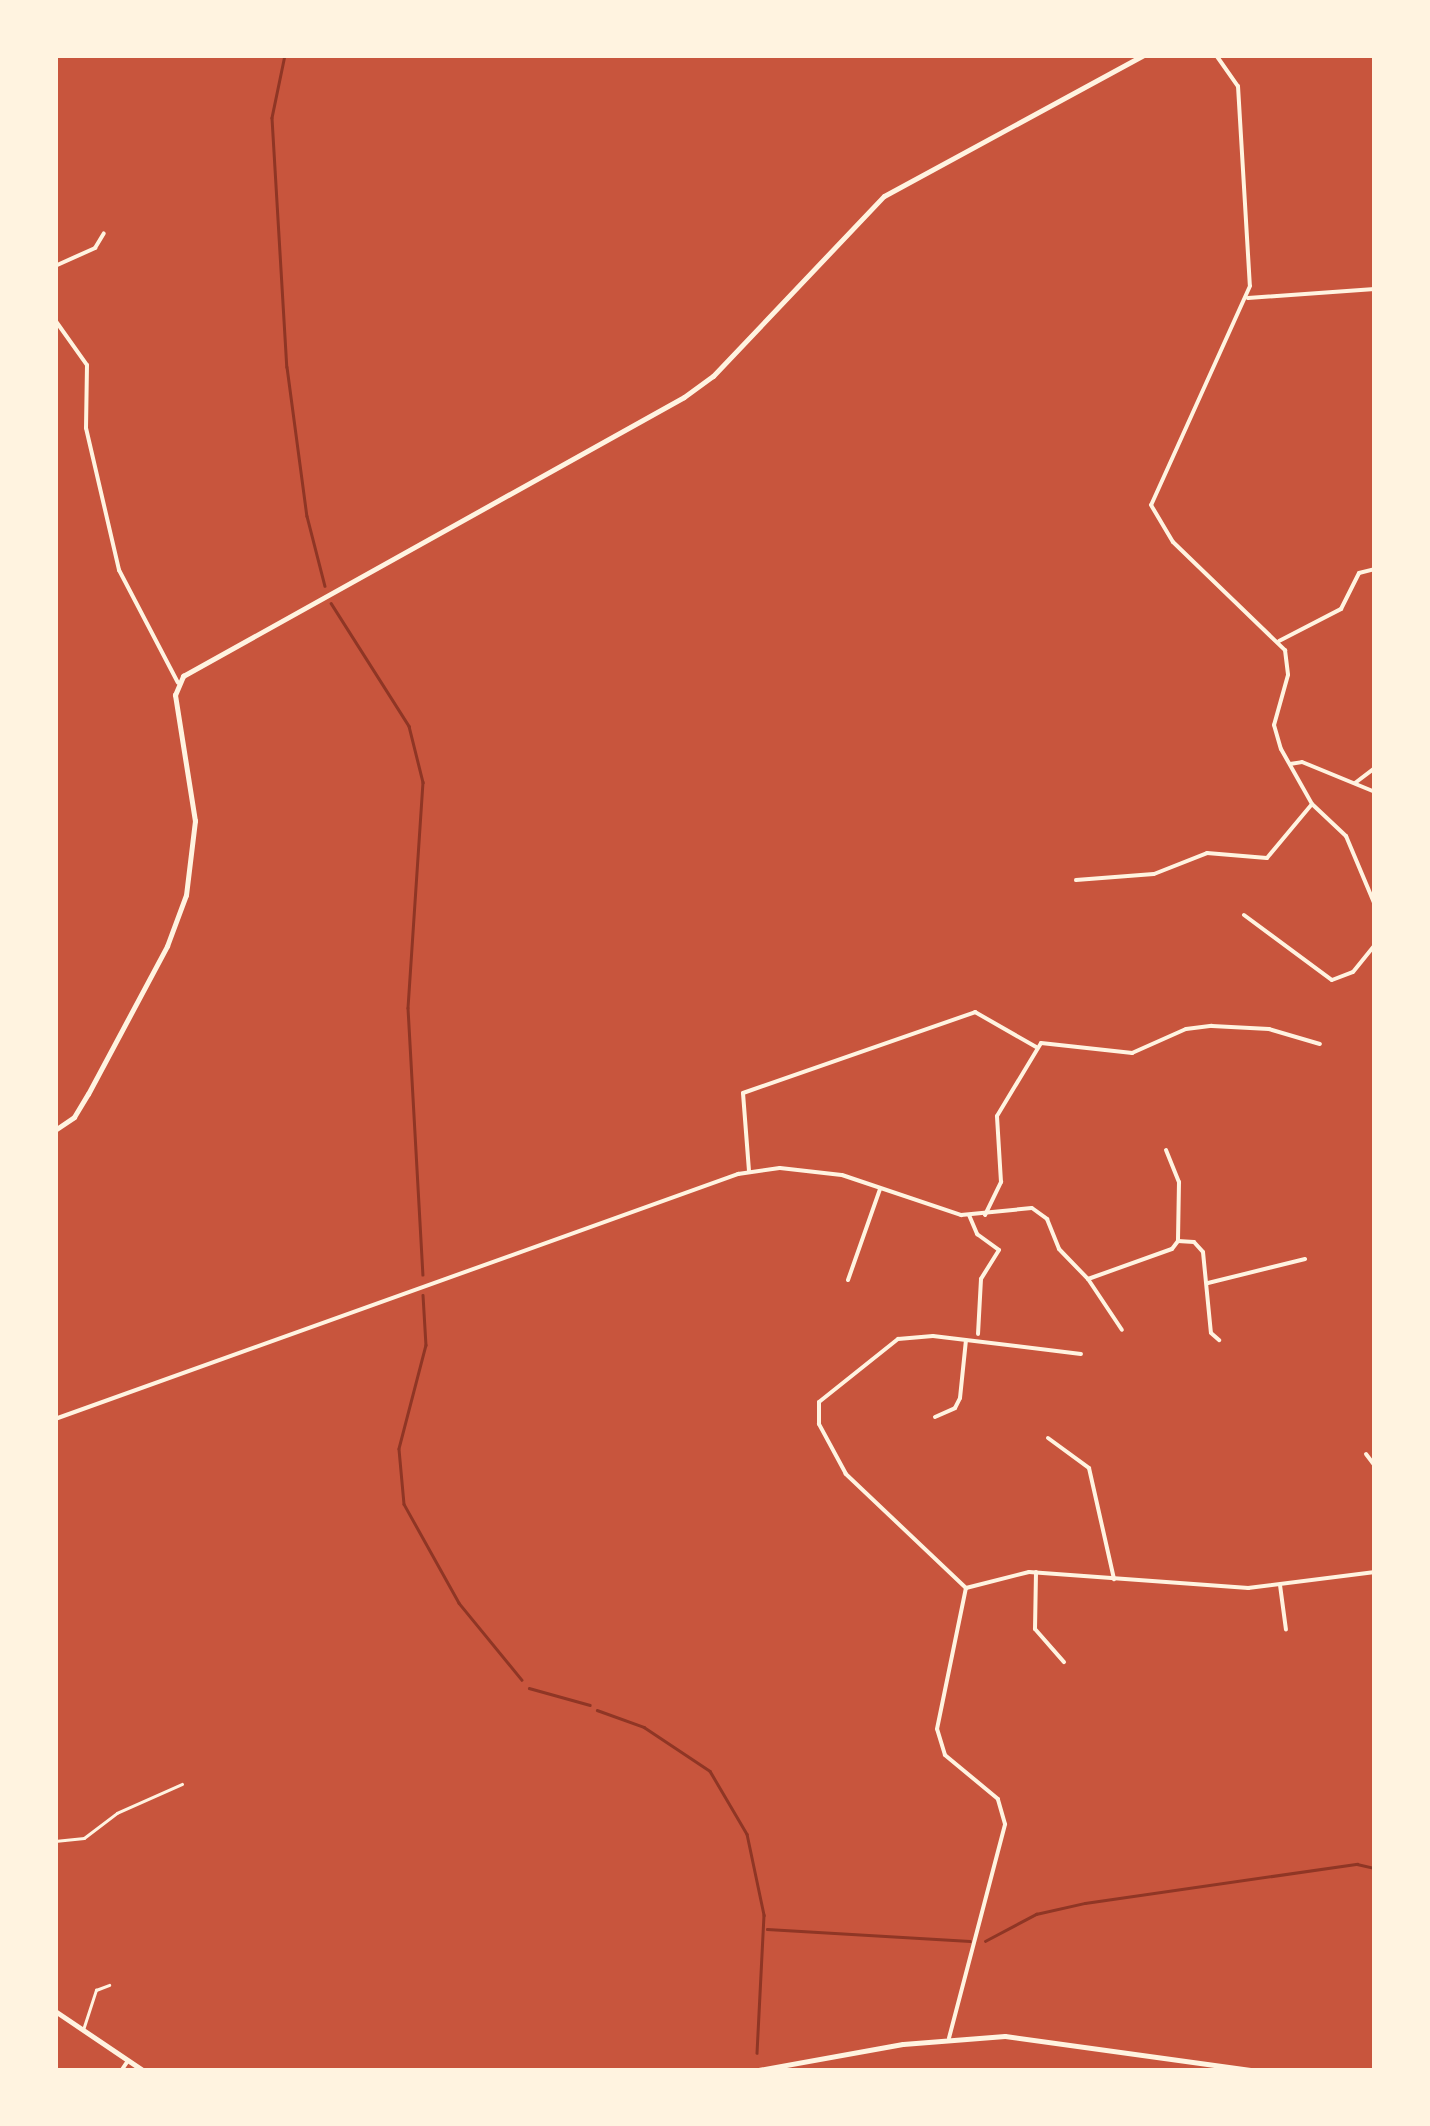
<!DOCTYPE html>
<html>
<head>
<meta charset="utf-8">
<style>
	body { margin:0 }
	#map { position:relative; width:1430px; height:2126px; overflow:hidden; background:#c8553d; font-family:"DM Sans",sans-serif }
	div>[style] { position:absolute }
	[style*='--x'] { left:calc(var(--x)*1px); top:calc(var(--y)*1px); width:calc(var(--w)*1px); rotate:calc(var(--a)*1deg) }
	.stream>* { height:2.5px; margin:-1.25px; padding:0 1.25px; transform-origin:1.25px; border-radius:1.25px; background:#8f3625 }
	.service>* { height:2.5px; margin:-1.25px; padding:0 1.25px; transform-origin:1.25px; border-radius:1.25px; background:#fff3e0 }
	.minor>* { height:4px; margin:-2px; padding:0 2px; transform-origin:2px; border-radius:2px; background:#fff3e0 }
	.tertiary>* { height:5px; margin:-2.5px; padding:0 2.5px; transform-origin:2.5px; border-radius:2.5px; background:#fff3e0 }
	span { translate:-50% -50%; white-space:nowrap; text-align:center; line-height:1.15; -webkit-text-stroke:8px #fff3e0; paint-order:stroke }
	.frame { position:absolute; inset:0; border:58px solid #fff3e0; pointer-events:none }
</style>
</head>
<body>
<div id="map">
	<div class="stream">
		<i style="--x:285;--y:55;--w:64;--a:101.7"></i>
		<i style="--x:272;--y:118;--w:249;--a:86.6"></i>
		<i style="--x:287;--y:367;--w:150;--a:82.4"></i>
		<i style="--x:307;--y:516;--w:72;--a:75.6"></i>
		<i style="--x:331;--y:603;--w:146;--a:57.6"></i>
		<i style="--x:409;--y:726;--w:58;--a:76"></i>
		<i style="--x:423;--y:782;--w:226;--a:93.8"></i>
		<i style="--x:408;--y:1008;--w:267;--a:86.8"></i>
		<i style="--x:423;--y:1295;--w:50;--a:86.6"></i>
		<i style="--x:426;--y:1345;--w:107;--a:104.6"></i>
		<i style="--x:399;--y:1449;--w:55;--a:84.8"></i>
		<i style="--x:404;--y:1504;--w:113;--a:60.9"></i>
		<i style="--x:459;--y:1603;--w:99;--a:50.7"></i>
		<i style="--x:529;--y:1688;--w:63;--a:15.6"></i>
		<i style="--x:597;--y:1710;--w:50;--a:19.9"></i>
		<i style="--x:644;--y:1727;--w:79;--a:33.7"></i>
		<i style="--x:710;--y:1771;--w:73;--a:59.6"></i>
		<i style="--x:747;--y:1834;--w:83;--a:78.1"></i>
		<i style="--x:764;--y:1915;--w:138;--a:92.9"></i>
		<i style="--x:767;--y:1929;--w:203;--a:3.4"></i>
		<i style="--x:985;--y:1941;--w:58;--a:-27.9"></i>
		<i style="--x:1036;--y:1914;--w:50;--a:-12.7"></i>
		<i style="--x:1085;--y:1903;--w:275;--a:-8.2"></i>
		<i style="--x:1357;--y:1864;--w:18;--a:13"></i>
	</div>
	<div class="service">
		<i style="--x:55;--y:1841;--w:29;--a:-6"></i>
		<i style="--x:84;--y:1838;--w:41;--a:-37.1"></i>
		<i style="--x:117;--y:1813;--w:71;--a:-24"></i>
		<i style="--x:83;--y:2030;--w:42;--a:-72"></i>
		<i style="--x:96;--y:1990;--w:14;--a:-21"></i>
	</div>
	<div class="minor">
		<i style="--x:1216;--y:55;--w:38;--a:55"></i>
		<i style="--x:1238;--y:86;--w:200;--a:86.6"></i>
		<i style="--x:1250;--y:286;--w:240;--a:114.3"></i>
		<i style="--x:1151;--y:505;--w:43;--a:59.3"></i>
		<i style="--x:1173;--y:542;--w:156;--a:44"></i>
		<i style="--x:1285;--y:650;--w:25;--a:83"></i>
		<i style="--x:1288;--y:675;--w:52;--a:105.6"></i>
		<i style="--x:1274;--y:725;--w:25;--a:74"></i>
		<i style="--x:1281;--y:749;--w:63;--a:60.6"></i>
		<i style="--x:1312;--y:804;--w:47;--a:43.3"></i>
		<i style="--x:1346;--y:836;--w:75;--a:67.2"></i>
		<i style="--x:55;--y:266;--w:44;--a:-24.2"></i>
		<i style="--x:95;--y:248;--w:17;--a:-59"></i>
		<i style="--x:1248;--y:298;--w:127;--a:-4.1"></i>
		<i style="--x:55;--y:320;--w:55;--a:54.6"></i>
		<i style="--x:87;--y:365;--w:63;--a:90.9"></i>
		<i style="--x:86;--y:428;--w:146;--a:76.9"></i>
		<i style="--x:119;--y:570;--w:127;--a:62.4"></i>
		<i style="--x:1279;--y:641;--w:70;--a:-27.3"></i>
		<i style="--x:1341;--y:609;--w:40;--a:-63.4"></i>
		<i style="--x:1359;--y:573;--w:16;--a:-14"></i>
		<i style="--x:1290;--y:764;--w:12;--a:-9"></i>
		<i style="--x:1302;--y:762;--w:79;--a:22.3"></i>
		<i style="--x:1355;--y:783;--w:25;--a:-37"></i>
		<i style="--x:1076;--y:880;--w:78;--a:-4.4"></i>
		<i style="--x:1154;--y:874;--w:57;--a:-21.6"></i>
		<i style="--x:1207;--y:853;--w:60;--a:4.8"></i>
		<i style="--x:1267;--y:858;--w:70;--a:-50.2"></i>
		<i style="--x:1244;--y:915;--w:109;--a:36.5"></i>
		<i style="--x:1332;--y:980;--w:22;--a:-21"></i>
		<i style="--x:1353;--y:972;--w:35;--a:-51"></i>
		<i style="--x:1166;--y:1150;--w:35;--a:68"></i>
		<i style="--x:1179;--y:1182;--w:59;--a:91"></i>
		<i style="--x:749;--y:1171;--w:78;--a:-94.4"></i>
		<i style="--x:743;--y:1093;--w:246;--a:-19.2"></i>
		<i style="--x:975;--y:1012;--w:70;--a:29.8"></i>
		<i style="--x:969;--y:1215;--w:21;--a:67"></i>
		<i style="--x:977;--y:1234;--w:27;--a:36"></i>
		<i style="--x:999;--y:1250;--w:34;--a:122"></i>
		<i style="--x:981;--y:1279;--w:55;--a:93.1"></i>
		<i style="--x:985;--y:1215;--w:37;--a:-64"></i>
		<i style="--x:1001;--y:1182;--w:66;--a:-93.5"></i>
		<i style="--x:997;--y:1116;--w:85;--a:-58.9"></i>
		<i style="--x:1041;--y:1043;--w:92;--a:6.3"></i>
		<i style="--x:1132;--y:1053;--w:59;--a:-24"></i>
		<i style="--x:1186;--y:1029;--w:26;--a:-7"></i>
		<i style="--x:1212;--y:1026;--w:57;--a:3"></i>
		<i style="--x:1269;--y:1029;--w:53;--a:16.4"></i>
		<i style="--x:1088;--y:1279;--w:61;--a:56.3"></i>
		<i style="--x:848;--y:1280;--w:96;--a:-70.6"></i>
		<i style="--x:1208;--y:1283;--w:100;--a:-13.9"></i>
		<i style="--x:935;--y:1417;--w:22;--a:-24"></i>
		<i style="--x:955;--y:1408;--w:11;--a:-63"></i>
		<i style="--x:960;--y:1398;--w:58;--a:-84.1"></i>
		<i style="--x:55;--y:1419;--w:726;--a:-19.73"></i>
		<i style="--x:738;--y:1174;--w:42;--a:-8.1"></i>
		<i style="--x:780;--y:1168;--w:62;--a:6.4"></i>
		<i style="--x:842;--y:1175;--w:126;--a:18.6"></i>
		<i style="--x:961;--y:1215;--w:71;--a:-5.6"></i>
		<i style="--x:1032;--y:1208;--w:19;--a:36"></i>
		<i style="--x:1047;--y:1219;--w:32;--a:68"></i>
		<i style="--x:1059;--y:1249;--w:42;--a:46"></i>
		<i style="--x:1088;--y:1279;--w:89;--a:-19.7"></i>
		<i style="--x:1172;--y:1249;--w:10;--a:-53"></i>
		<i style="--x:1178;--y:1241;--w:16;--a:4"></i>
		<i style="--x:1194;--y:1242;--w:13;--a:48"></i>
		<i style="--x:1203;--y:1252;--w:81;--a:84.4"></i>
		<i style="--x:1211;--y:1333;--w:11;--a:41"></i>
		<i style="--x:1048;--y:1438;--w:51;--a:36.2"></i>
		<i style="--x:1089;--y:1468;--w:114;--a:77.3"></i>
		<i style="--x:1366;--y:1454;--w:15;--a:53"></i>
		<i style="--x:1036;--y:1572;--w:57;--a:91"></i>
		<i style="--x:1035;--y:1629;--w:44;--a:48.7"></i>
		<i style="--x:1280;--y:1585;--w:45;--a:82.4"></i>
		<i style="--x:966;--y:1588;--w:166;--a:-136.5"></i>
		<i style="--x:846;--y:1474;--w:57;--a:-118.4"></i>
		<i style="--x:819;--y:1424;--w:22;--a:-90"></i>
		<i style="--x:819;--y:1402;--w:101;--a:-38.6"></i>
		<i style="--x:898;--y:1339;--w:35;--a:-5"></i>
		<i style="--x:933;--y:1336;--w:149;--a:6.9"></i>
		<i style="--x:949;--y:2038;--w:221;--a:-75.3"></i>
		<i style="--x:1005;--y:1824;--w:26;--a:-106"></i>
		<i style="--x:998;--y:1799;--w:69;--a:-140.3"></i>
		<i style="--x:945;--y:1755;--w:27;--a:-107"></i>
		<i style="--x:937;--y:1729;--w:144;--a:-78.4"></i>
		<i style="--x:966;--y:1588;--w:65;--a:-14.3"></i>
		<i style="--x:1029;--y:1572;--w:220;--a:4.2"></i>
		<i style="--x:1248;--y:1588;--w:128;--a:-7.2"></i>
		<i style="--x:121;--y:2071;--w:11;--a:-56"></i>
	</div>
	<div class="tertiary">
		<i style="--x:55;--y:1130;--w:23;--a:-34"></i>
		<i style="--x:74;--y:1117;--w:27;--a:-59"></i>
		<i style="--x:88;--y:1094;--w:168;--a:-61.9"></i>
		<i style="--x:167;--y:946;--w:54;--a:-69.6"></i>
		<i style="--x:186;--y:895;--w:75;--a:-83.1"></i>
		<i style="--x:195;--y:821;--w:128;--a:-99"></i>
		<i style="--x:175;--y:695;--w:21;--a:-67"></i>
		<i style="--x:183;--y:676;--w:573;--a:-29.11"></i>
		<i style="--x:684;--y:397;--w:36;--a:-36"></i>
		<i style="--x:713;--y:376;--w:248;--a:-46.5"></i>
		<i style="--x:884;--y:196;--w:296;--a:-28.5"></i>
		<i style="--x:55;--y:2011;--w:107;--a:34"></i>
		<i style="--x:753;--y:2071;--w:152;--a:-10.2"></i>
		<i style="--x:903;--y:2044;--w:102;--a:-4.5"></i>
		<i style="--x:1005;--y:2036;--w:255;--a:7.9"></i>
	</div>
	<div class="frame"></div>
</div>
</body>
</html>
